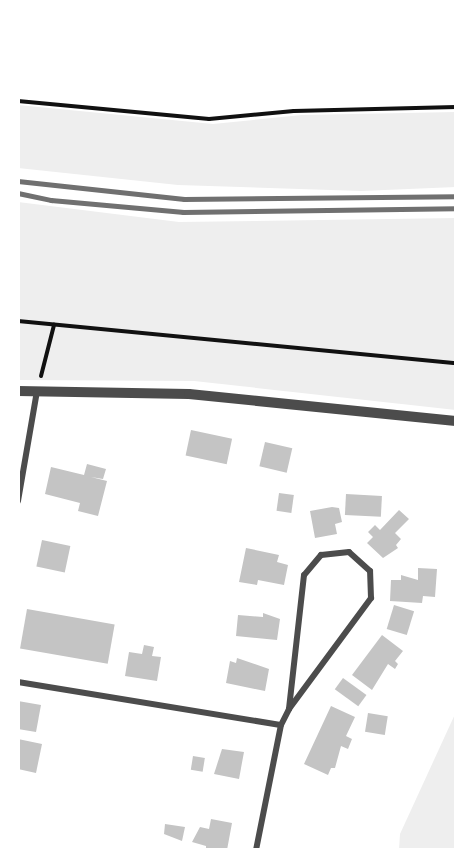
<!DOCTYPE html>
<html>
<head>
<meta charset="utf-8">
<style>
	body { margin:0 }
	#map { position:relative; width:474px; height:868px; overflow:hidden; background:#fff; font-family:Raleway,sans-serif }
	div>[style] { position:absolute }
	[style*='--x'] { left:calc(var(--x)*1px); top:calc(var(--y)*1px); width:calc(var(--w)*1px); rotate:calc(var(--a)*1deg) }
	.green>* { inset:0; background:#eee }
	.building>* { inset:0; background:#c4c4c4; transform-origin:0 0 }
	.path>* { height:4px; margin:-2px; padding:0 2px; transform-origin:2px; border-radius:2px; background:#111 }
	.minor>* { height:6px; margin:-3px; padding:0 3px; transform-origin:3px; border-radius:3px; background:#4c4c4c }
	.tertiary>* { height:10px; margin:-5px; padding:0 5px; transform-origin:5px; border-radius:5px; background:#4c4c4c }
	.rail>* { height:4.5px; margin:-2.25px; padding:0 2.25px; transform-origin:2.25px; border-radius:2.25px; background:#707070 }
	span { translate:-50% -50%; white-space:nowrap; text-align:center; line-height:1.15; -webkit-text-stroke:4.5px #fff; paint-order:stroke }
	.frame { position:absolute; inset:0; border:20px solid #fff; pointer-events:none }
</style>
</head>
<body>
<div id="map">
	<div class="green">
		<i style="clip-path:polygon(18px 105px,213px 124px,302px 115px,456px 112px,456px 187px,361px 191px,178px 185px,18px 168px)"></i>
		<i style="clip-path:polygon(18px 202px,179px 222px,456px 218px,456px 410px,194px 381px,18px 380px)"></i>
		<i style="clip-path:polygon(456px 712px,456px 850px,399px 850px,400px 834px)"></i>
	</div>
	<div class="building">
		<i style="left:191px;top:430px;width:42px;height:26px;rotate:12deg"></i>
		<i style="left:265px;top:442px;width:28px;height:25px;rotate:13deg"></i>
		<i style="clip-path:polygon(87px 464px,106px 469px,103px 479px,91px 477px,107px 481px,98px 516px,78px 511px,80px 503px,45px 494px,51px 467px,84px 475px)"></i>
		<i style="left:279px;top:493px;width:15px;height:18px;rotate:8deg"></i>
		<i style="left:346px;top:494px;width:36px;height:21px;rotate:3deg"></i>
		<i style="clip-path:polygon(332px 507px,339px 508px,342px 522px,335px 524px,337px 534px,315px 538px,310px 511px)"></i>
		<i style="clip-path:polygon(399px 510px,409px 519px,395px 533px,401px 539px,396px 545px,398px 548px,383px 558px,367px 543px,373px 537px,368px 532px,375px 525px,380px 530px)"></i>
		<i style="left:42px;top:540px;width:29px;height:27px;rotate:12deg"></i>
		<i style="clip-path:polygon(246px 548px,279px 555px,277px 562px,288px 565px,284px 585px,258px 580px,257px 585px,239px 582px)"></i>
		<i style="clip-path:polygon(418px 568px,437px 569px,435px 597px,423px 596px,422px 603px,390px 601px,391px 580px,401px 580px,401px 575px,418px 580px)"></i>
		<i style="left:394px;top:605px;width:21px;height:25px;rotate:17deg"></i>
		<i style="left:27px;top:609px;width:89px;height:40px;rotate:10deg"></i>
		<i style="clip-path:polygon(263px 613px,280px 619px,277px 640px,236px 636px,238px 615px,263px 617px)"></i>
		<i style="clip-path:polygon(382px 635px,403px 651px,395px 661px,398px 664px,395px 669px,388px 664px,372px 690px,352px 675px)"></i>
		<i style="clip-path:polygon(144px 645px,154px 647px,152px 656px,161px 657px,157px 681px,125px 676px,129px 652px,142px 654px)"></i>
		<i style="clip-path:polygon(237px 658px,269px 669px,265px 691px,226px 683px,230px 661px,236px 663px)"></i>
		<i style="left:343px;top:678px;width:29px;height:14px;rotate:36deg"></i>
		<i style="clip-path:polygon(18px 701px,41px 705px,36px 732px,18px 729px)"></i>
		<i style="clip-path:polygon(331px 706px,355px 717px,346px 736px,352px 739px,348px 749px,341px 746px,335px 768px,331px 768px,328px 775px,304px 764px)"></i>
		<i style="left:368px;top:713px;width:20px;height:19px;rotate:9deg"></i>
		<i style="clip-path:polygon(18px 739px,42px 744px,36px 773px,18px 769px)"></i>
		<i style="clip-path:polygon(222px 749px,244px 752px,239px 779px,214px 774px)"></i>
		<i style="left:193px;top:756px;width:12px;height:14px;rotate:9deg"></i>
		<i style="clip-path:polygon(211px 819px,232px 823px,227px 850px,206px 850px,206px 846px,192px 842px,200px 827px,209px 829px)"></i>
		<i style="clip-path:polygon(165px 824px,185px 827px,182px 841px,164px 834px)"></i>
	</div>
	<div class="path">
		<i style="--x:18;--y:101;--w:192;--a:5.4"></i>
		<i style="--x:209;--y:119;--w:85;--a:-5.4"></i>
		<i style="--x:294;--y:111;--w:162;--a:-1.4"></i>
		<i style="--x:18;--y:321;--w:440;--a:5.5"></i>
		<i style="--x:41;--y:376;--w:53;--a:-75.7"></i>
	</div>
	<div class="minor">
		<i style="--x:18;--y:501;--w:112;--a:-80.2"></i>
		<i style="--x:18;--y:682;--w:266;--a:9.3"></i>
		<i style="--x:256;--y:850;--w:127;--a:-78.7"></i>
		<i style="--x:281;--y:725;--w:18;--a:-63"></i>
		<i style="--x:289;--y:709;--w:138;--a:-53.5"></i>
		<i style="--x:371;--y:598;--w:27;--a:-92"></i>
		<i style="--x:370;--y:571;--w:28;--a:-138"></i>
		<i style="--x:349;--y:552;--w:28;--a:174"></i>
		<i style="--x:321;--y:555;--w:26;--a:130"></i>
		<i style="--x:304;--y:575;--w:135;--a:96.4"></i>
	</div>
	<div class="tertiary">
		<i style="--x:18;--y:391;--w:171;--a:1"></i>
		<i style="--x:189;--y:394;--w:268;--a:5.8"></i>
	</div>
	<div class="rail">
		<i style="--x:18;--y:181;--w:167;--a:6.2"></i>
		<i style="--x:184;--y:199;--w:272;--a:-0.6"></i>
		<i style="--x:18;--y:193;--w:34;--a:12"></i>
		<i style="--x:51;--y:200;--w:133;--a:5.2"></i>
		<i style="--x:183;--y:212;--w:273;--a:-0.8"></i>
	</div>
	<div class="frame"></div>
</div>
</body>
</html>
